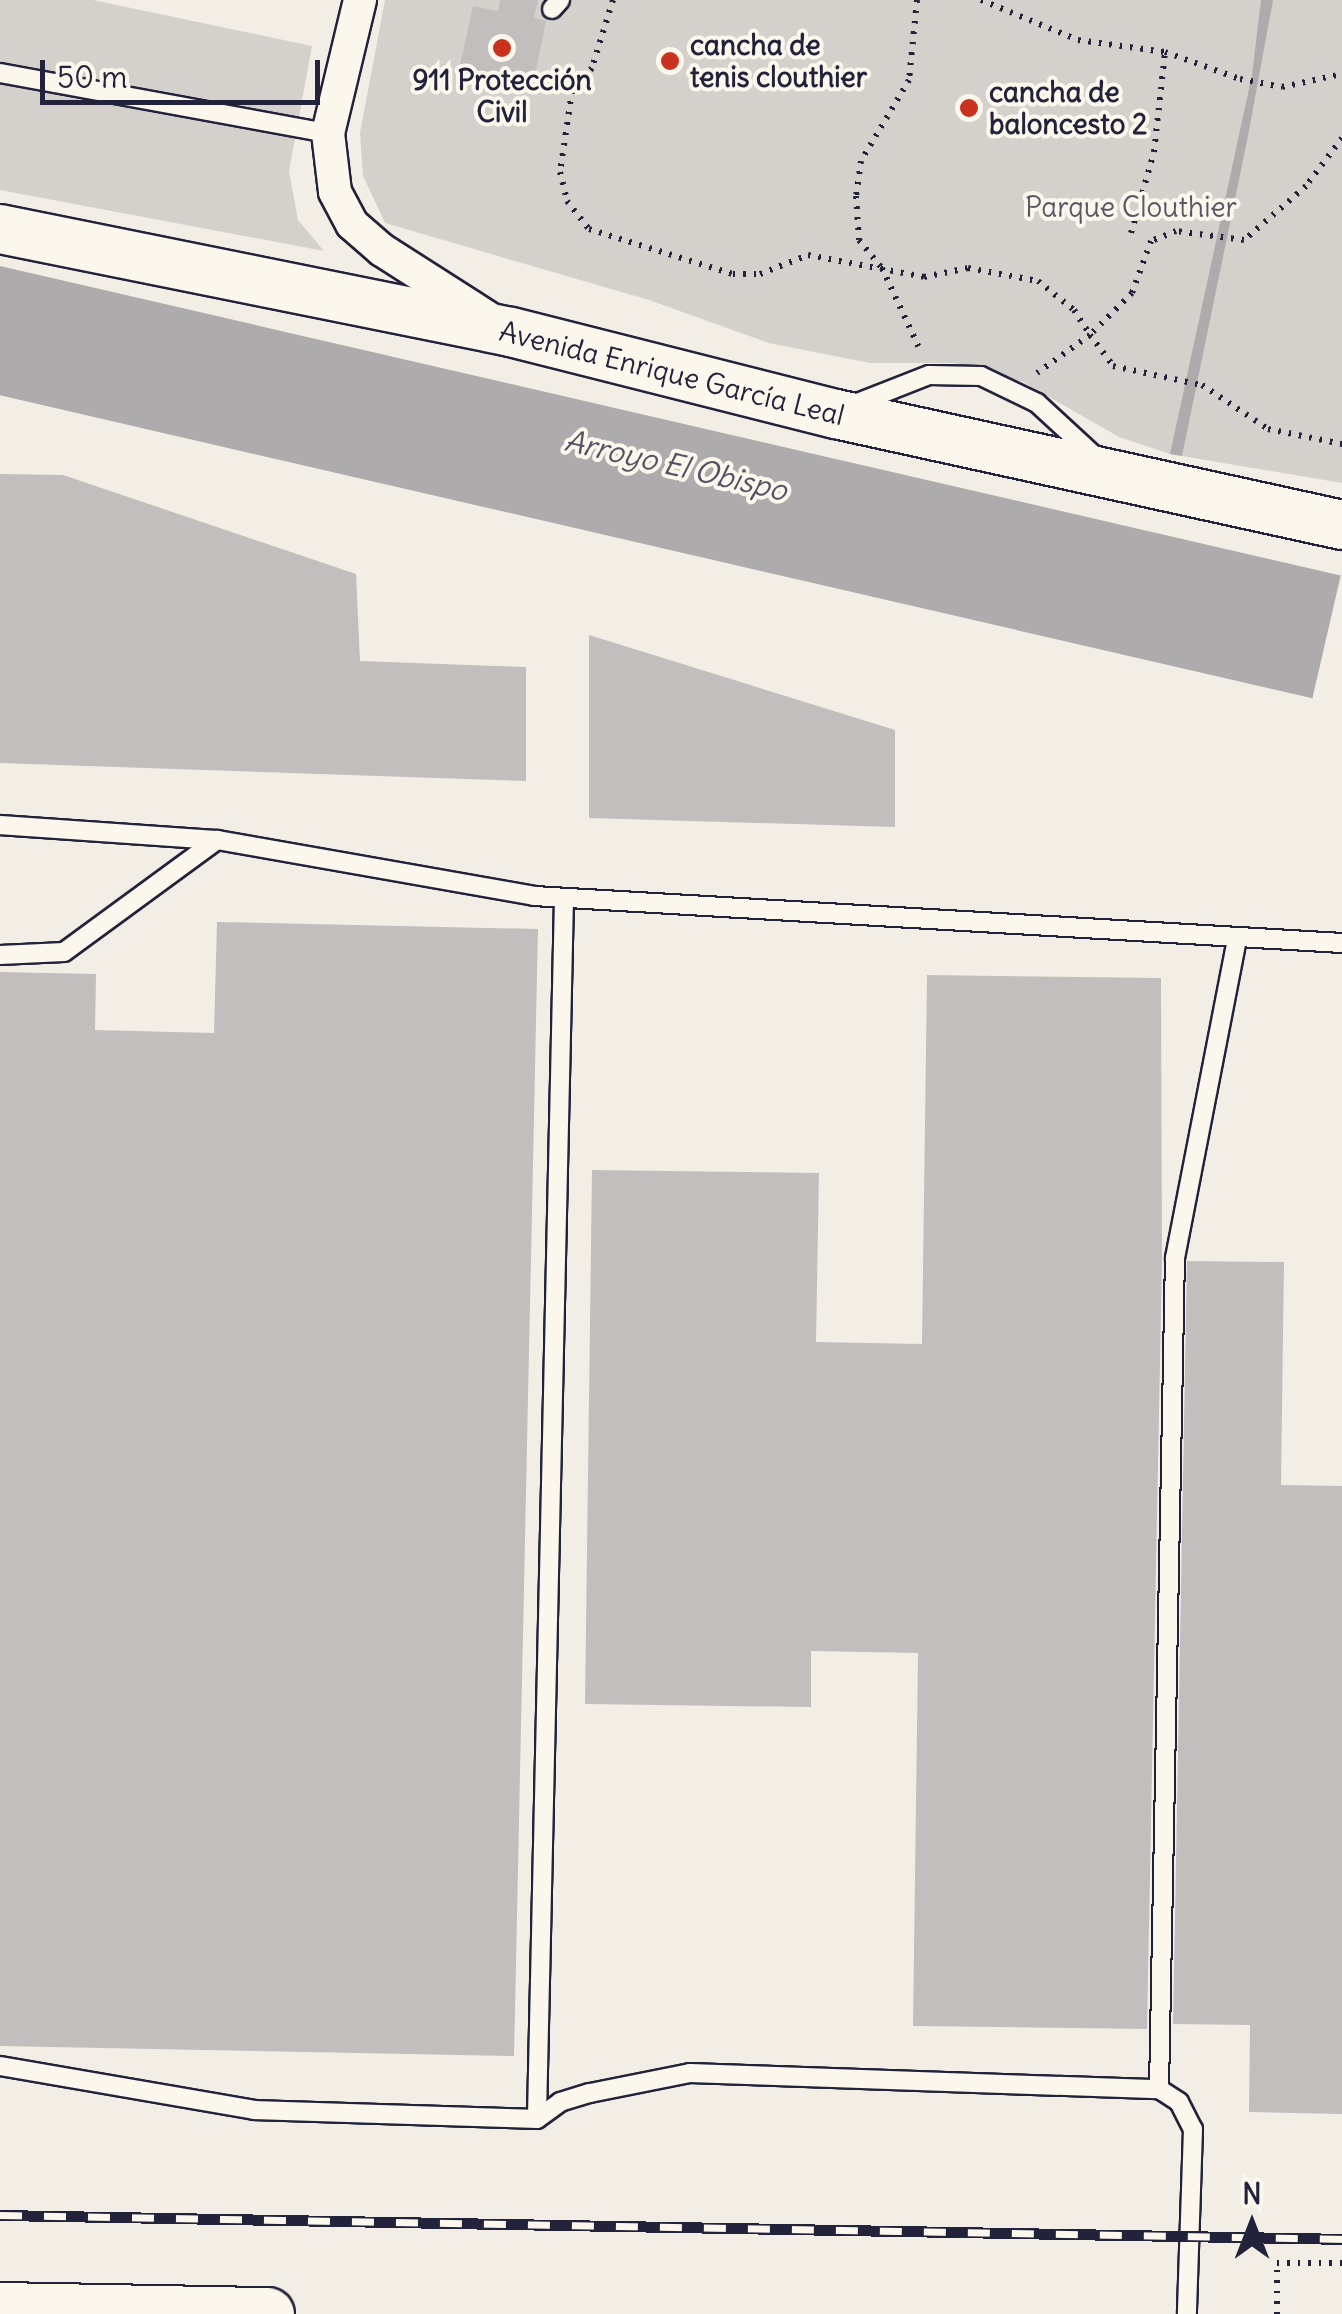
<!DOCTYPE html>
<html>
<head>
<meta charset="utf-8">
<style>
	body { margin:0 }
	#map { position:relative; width:1342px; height:2314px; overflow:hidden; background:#f2eee5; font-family:Delius,sans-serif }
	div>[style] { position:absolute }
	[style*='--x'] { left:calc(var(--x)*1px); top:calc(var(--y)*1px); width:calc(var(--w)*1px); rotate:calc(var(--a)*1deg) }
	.green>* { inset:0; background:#d4d1cc }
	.water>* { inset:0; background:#aeabad; transform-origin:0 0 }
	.building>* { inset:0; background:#c2bebe }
	.path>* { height:6px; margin-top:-3px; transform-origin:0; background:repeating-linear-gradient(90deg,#22223b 0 2.5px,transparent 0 10.5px) }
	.roads { filter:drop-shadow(2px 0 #22223b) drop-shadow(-2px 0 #22223b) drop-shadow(0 2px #22223b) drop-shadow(0 -2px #22223b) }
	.lane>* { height:18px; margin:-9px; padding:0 9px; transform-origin:9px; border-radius:9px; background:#fbf7ec }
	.street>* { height:32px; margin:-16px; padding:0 16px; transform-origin:16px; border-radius:16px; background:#fbf7ec }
	.secondary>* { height:48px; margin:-24px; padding:0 24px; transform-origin:24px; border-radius:24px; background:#fbf7ec }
	.primary>* { height:52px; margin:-26px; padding:0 26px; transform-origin:26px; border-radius:26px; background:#fbf7ec }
	.rail>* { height:11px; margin-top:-5.5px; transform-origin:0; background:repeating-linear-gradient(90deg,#fbf7ec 0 22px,#22223b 0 44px); box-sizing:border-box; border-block:2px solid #22223b }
	.dots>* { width:28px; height:28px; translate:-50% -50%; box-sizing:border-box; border:5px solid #fbf7ec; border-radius:50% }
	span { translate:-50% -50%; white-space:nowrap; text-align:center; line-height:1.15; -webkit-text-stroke:8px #fbf7ec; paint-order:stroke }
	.poi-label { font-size:28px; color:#22223b; font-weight:700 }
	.left { translate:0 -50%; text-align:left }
	.park-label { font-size:28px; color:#575766 }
	.street-label { font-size:28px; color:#22223b }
	.water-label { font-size:30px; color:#535263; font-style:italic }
	.north { position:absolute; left:1202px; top:2174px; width:100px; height:100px; -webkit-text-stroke:8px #fbf7ec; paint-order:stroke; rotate:0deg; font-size:28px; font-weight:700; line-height:40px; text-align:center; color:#22223b }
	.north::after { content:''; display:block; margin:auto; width:35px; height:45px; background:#22223b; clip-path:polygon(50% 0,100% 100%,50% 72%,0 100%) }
	.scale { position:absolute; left:40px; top:60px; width:280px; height:45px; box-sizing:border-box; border:5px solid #22223b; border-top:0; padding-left:12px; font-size:30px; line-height:35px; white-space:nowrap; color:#22223b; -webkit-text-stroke:8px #fbf7ec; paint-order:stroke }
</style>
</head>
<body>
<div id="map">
	<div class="green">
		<i style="clip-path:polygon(0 0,93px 0,312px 46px,289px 171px,298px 220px,324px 251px,0 190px)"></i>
		<i style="clip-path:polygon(385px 0,1342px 0,1342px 483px,1170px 454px,1119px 437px,1023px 382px,955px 363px,870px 363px,769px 343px,649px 300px,385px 223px,363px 176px,360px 133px)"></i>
	</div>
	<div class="water">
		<i style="clip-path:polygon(1261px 0,1273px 0,1248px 136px,1182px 456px,1170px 454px,1252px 75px)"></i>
		<i style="left:0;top:266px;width:1376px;height:126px;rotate:13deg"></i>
	</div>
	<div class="building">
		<i style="clip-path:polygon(500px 0,538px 0,534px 18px,546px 21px,532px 90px,458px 74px,473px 6px,498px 11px)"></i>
		<i style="clip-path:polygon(0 474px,63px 475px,356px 574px,360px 661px,526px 667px,526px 781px,0 763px)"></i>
		<i style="clip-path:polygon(589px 635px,895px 730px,895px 827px,589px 818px)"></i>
		<i style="clip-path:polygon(217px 922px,538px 929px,514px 2056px,0 2046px,0 972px,96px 974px,95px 1030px,214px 1033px)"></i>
		<i style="clip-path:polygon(927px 975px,1161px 978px,1162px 1260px,1147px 2029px,913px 2026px,918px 1653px,811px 1651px,811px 1707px,585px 1704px,592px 1170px,819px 1173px,816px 1342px,922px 1344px)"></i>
		<i style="clip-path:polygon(1187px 1261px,1284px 1262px,1281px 1485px,1342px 1486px,1342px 2114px,1249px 2112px,1250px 2025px,1173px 2024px)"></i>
	</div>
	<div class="path">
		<i style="--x:613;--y:0;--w:71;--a:107.2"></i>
		<i style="--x:592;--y:68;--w:30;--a:131"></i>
		<i style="--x:572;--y:91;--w:82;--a:98.4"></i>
		<i style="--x:560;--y:172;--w:30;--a:76"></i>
		<i style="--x:567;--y:201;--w:36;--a:52"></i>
		<i style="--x:589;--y:229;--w:151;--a:17.4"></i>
		<i style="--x:733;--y:274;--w:27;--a:0"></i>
		<i style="--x:760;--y:274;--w:52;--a:-21.6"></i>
		<i style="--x:808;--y:255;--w:118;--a:10.7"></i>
		<i style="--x:924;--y:277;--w:45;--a:-11.6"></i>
		<i style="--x:968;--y:268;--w:71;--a:10.5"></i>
		<i style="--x:1038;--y:281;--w:46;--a:38.9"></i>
		<i style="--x:1074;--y:310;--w:30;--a:57"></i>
		<i style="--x:1090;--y:335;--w:65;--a:144.4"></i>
		<i style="--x:917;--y:0;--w:80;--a:95.7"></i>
		<i style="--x:909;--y:80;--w:94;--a:120.7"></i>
		<i style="--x:861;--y:161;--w:35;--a:98"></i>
		<i style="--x:856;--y:196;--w:44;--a:86.1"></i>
		<i style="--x:859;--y:240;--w:36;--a:51"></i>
		<i style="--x:882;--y:268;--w:90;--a:65.1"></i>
		<i style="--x:981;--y:0;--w:105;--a:22.4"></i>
		<i style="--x:1078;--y:40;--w:88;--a:7.9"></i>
		<i style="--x:1165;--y:52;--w:80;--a:19.8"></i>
		<i style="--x:1240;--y:79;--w:43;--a:10.8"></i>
		<i style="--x:1282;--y:87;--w:61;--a:-12.2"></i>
		<i style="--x:1342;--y:138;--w:60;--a:126.9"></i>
		<i style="--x:1306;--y:186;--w:82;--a:138.9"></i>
		<i style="--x:1244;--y:240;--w:69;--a:-172.5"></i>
		<i style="--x:1176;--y:231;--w:27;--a:158"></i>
		<i style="--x:1151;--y:241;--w:55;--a:110.1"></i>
		<i style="--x:1132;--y:293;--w:59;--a:135"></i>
		<i style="--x:1090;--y:335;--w:39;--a:53"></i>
		<i style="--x:1113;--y:366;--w:91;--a:12.1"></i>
		<i style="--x:1202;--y:385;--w:79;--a:33.7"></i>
		<i style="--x:1268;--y:429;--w:76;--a:11.5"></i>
		<i style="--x:1131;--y:233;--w:84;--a:-74.1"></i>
		<i style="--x:1154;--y:152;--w:101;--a:-83.7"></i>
		<i style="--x:1277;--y:2314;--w:51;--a:-90"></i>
		<i style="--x:1277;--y:2263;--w:65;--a:0"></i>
	</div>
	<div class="roads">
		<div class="lane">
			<i style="--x:552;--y:9;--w:12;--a:-48"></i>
			<i style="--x:0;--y:73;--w:333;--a:10.4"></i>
			<i style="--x:850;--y:406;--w:85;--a:-21.4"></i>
			<i style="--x:929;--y:375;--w:52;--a:1.1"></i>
			<i style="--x:981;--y:376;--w:62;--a:25.7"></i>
			<i style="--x:1037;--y:403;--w:83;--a:42.6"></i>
			<i style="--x:0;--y:825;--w:218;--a:4"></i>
			<i style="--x:217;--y:840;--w:322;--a:10"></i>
			<i style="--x:534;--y:896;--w:809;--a:3.33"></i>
			<i style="--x:564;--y:898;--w:1221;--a:91.27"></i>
			<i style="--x:537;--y:2119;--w:29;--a:-36"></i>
			<i style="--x:560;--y:2102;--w:31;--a:-17"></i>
			<i style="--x:590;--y:2093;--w:102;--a:-11.3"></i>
			<i style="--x:690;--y:2073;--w:469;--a:2"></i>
			<i style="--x:1159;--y:2089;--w:24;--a:33"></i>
			<i style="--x:1179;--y:2102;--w:30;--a:63"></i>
			<i style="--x:1193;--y:2129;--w:185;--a:91.9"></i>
			<i style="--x:0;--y:955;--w:64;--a:-2.7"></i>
			<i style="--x:64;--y:952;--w:190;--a:-36.2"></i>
			<i style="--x:0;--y:2066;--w:258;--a:9.8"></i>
			<i style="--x:254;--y:2110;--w:283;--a:1.8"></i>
			<i style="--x:1159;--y:2089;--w:831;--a:-88.9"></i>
			<i style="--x:1175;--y:1258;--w:325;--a:-79"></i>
		</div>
		<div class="street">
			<i style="--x:360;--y:0;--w:137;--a:103.5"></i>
			<i style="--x:328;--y:133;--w:59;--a:83.2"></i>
			<i style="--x:335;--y:192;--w:36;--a:62"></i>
			<i style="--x:352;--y:224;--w:40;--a:41"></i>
			<i style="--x:382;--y:250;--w:128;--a:32.6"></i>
		</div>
		<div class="secondary">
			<i style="--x:0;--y:229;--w:521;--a:11.4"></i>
			<i style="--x:511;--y:332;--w:335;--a:14.2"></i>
			<i style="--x:836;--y:414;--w:518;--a:12.37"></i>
		</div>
		<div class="primary">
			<i style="--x:0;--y:2309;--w:268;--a:1.1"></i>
		</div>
	</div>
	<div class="rail">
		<i style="--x:0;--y:2215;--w:1342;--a:1.02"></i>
	</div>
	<div class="dots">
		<i style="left:502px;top:48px;background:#c8321e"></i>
		<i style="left:670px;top:61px;background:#c8321e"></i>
		<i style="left:969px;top:108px;background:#c8321e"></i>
	</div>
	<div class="poi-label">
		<span class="left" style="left:690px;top:61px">cancha de<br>tenis clouthier</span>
		<span style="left:502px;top:96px">911 Protección<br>Civil</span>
		<span class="left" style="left:989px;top:108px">cancha de<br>baloncesto 2</span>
	</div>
	<div class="park-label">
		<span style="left:1131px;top:207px">Parque Clouthier</span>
	</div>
	<div class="street-label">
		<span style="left:672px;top:373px;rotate:14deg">Avenida Enrique García Leal</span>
	</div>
	<div class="water-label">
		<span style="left:676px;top:465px;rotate:13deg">Arroyo El Obispo</span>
	</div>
	<div class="north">N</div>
	<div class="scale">50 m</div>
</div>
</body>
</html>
